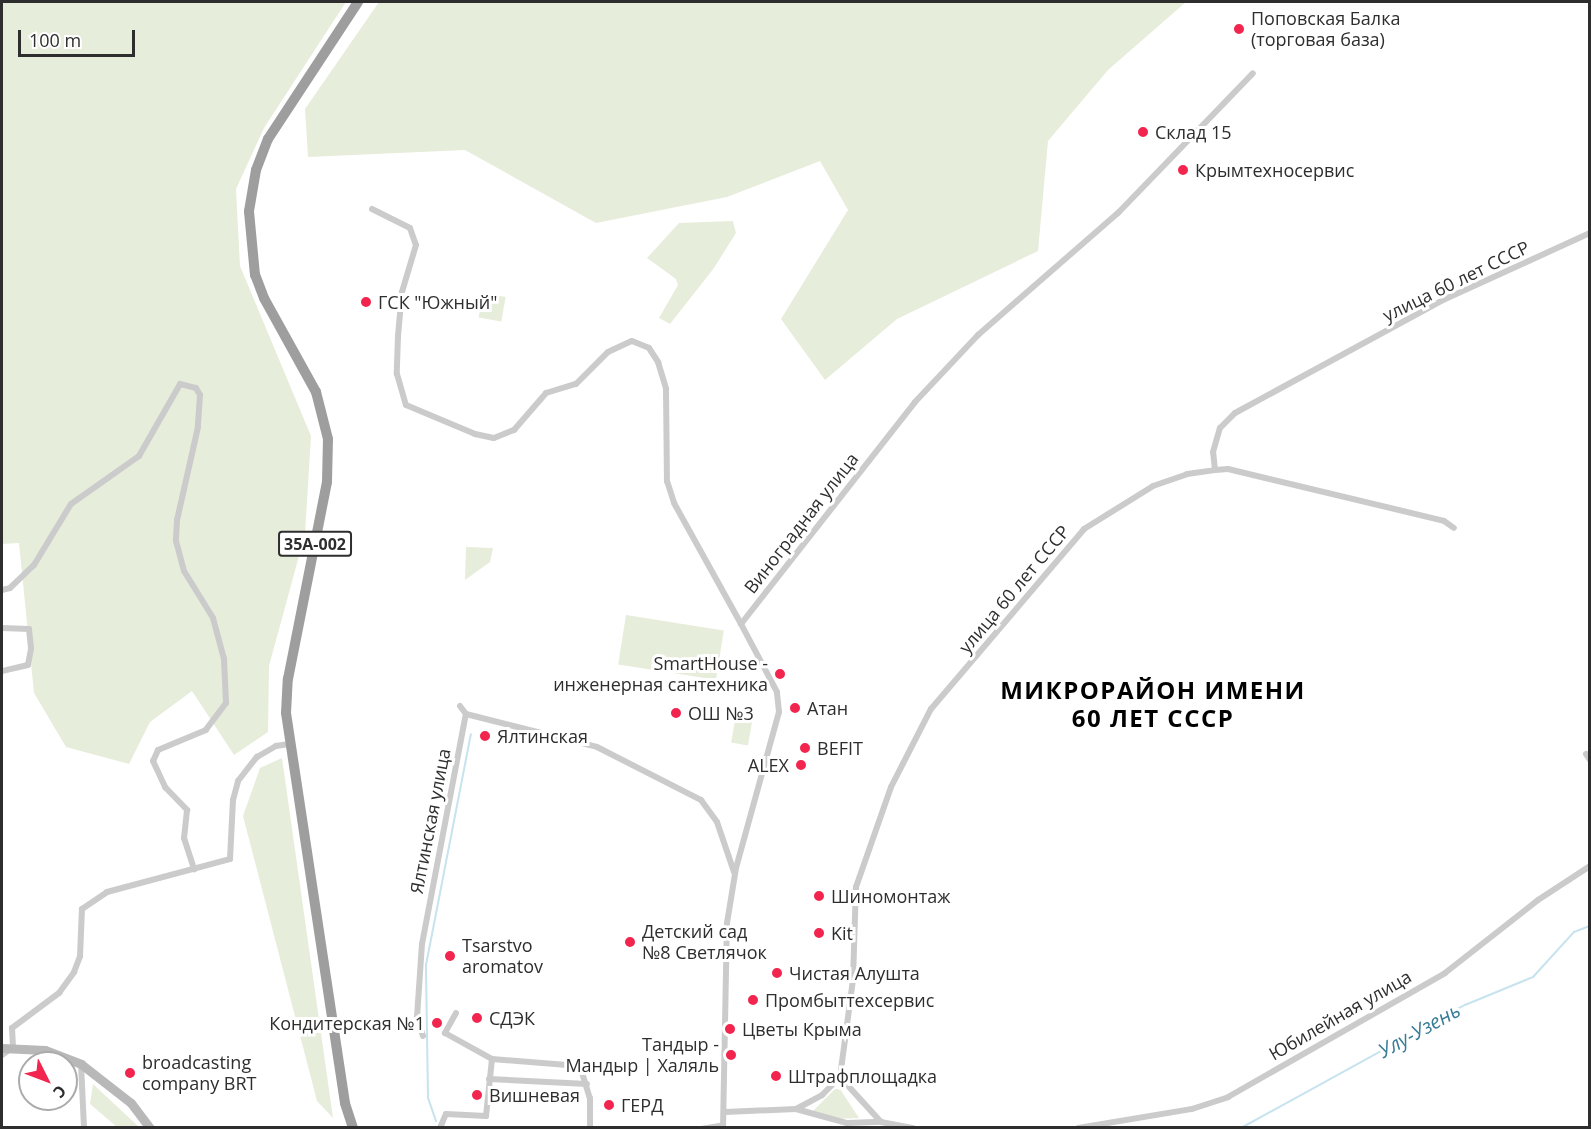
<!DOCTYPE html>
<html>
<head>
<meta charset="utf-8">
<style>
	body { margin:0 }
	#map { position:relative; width:1591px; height:1129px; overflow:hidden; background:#fff; font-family:"Open Sans",sans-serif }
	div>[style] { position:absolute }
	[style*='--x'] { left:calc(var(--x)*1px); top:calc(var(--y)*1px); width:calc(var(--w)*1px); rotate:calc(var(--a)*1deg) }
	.green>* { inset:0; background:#e7eddb; transform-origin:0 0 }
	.stream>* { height:2px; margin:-1px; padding:0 1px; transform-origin:1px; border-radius:1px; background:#c6e3ee }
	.pedestrian>* { height:4.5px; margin:-2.25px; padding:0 2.25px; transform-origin:2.25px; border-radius:2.25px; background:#cbcbcb }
	.minor>* { height:6px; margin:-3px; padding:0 3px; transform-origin:3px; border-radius:3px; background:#cbcbcb }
	.secondary>* { height:9px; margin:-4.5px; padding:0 4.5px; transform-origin:4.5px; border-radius:4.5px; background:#b8b8b8 }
	.trunk>* { height:10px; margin:-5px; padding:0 5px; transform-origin:5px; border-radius:5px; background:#9e9e9e }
	.dots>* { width:16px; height:16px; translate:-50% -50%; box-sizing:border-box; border:3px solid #fff; border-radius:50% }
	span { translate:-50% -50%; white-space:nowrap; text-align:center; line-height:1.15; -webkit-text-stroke:6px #fff; paint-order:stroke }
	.shield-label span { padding:2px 4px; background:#fff; border:2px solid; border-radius:4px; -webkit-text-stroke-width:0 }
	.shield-label { font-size:16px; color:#2e2e2e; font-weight:700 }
	.poi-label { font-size:18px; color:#2e2e2e }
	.left { translate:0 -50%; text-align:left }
	.right { translate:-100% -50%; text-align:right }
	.street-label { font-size:18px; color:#2e2e2e }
	.water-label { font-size:20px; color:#377d96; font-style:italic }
	.district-label { font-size:24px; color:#000; font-weight:700; letter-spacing:1.5px }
	.frame { position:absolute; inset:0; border:3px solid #2e2e2e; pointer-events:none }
	.north { position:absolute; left:18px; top:1051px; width:60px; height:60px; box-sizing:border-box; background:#fff; border:2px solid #ababab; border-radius:50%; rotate:132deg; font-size:16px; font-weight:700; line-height:24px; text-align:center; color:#2e2e2e }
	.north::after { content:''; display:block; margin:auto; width:21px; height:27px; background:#f1254d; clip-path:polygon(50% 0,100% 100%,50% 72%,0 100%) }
	.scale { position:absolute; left:18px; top:30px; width:117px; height:27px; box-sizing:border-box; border:3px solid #2e2e2e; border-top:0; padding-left:8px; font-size:18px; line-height:21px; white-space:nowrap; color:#2e2e2e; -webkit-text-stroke:4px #fff; paint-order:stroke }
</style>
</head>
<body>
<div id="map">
	<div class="green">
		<i style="clip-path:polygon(2px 2px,346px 2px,264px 128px,236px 189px,240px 266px,311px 436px,305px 534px,269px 666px,268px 732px,234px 755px,192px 691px,150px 722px,129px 764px,66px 747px,34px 693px,19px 543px,2px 544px)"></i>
		<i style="clip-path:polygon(379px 2px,1186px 2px,1108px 70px,1048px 141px,1038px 251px,897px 319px,825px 380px,781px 319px,848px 210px,820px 161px,727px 197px,596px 223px,465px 150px,308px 157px,305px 109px)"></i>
		<i style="clip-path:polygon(733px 221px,736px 233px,714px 268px,670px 324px,659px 318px,678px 285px,676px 279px,647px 258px,679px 223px)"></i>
		<i style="left:483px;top:293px;width:23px;height:25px;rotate:10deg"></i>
		<i style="clip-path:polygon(466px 547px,493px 548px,490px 562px,465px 580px)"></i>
		<i style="left:626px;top:615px;width:99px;height:50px;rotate:9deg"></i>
		<i style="left:736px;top:715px;width:17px;height:28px;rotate:10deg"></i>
		<i style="clip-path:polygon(282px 758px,333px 1118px,317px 1101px,243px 816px,260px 768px)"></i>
		<i style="clip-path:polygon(93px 1084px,139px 1127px,117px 1127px,90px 1104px)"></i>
		<i style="clip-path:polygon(835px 1089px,840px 1089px,859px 1118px,835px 1119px,813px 1111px)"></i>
	</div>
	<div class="stream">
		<i style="--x:436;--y:1121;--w:24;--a:-109"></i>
		<i style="--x:428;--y:1098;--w:133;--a:-90.9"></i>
		<i style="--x:426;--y:965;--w:235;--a:-79"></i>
		<i style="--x:1241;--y:1128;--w:256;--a:-28.8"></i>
		<i style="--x:1465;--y:1005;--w:74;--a:-22.4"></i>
		<i style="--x:1533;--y:977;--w:61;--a:-47.7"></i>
		<i style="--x:1574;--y:932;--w:17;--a:-21"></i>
	</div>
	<div class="pedestrian">
		<i style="--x:701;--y:1128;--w:22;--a:-10"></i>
	</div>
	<div class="minor">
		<i style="--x:372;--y:209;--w:42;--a:26.6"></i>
		<i style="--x:410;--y:228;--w:18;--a:71"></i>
		<i style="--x:416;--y:245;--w:49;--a:106.6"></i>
		<i style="--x:402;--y:292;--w:44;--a:95.2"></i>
		<i style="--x:398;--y:336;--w:38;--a:92"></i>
		<i style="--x:397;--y:374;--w:32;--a:74"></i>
		<i style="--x:406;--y:405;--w:75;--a:22.8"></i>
		<i style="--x:475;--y:434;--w:19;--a:12"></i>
		<i style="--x:494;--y:438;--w:22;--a:-22"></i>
		<i style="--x:514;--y:430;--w:49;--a:-49.1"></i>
		<i style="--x:546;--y:393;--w:31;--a:-17"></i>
		<i style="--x:576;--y:384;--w:45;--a:-45"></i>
		<i style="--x:608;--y:352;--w:26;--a:-25"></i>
		<i style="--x:632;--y:341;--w:18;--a:22"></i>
		<i style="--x:649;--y:348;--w:17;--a:57"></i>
		<i style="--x:658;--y:362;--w:28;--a:73"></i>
		<i style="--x:666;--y:389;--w:92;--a:89.4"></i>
		<i style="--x:667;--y:481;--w:23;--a:72"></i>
		<i style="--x:674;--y:503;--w:138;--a:61"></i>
		<i style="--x:1215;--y:470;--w:13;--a:-4"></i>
		<i style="--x:1228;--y:469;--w:222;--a:13.5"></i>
		<i style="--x:1444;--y:521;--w:12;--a:35"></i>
		<i style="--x:2;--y:590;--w:8;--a:-14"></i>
		<i style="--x:10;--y:588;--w:33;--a:-44"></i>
		<i style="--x:34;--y:565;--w:71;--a:-58.8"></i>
		<i style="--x:71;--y:504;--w:83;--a:-35.2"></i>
		<i style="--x:139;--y:456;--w:83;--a:-60.3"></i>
		<i style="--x:180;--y:384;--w:16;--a:14"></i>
		<i style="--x:196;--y:388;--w:8;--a:60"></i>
		<i style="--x:200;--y:395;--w:32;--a:94"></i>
		<i style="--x:198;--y:427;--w:95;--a:102.7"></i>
		<i style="--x:177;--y:520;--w:21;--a:93"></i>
		<i style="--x:176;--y:541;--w:31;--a:75"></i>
		<i style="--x:184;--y:571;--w:55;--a:58.3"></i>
		<i style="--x:213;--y:618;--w:42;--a:75"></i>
		<i style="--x:224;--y:659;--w:44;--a:87.4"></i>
		<i style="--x:226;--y:703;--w:34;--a:127"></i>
		<i style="--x:206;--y:730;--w:52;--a:157.4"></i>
		<i style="--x:158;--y:750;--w:12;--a:114"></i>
		<i style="--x:153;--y:761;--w:29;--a:65"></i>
		<i style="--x:165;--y:787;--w:32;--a:46"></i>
		<i style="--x:187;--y:810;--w:28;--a:96"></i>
		<i style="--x:184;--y:838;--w:33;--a:72"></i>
		<i style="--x:2;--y:628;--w:27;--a:2"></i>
		<i style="--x:29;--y:629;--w:20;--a:84"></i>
		<i style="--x:31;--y:649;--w:16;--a:101"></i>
		<i style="--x:28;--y:665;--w:27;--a:167"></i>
		<i style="--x:466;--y:714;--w:135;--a:14.1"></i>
		<i style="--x:597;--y:747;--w:117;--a:27"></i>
		<i style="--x:701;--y:800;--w:27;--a:54"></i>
		<i style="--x:717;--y:822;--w:53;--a:71.2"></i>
		<i style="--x:1586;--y:754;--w:7;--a:56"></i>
		<i style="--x:456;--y:1013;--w:23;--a:119"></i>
		<i style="--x:445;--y:1033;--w:54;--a:29"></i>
		<i style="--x:492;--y:1059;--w:88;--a:4.5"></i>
		<i style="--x:580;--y:1066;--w:34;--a:73"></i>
		<i style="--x:590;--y:1098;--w:30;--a:90"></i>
		<i style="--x:423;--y:1036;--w:20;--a:-108"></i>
		<i style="--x:417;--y:1017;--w:73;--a:-86.1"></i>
		<i style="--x:422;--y:944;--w:234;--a:-79.2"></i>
		<i style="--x:466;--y:714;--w:10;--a:-127"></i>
		<i style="--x:2;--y:1055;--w:14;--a:-36"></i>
		<i style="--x:13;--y:1047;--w:19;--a:-93"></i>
		<i style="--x:12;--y:1028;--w:59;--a:-36.7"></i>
		<i style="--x:59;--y:993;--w:26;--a:-54"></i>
		<i style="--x:74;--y:972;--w:17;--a:-69"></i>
		<i style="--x:80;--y:956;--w:47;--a:-87.6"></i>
		<i style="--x:82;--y:909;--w:30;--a:-34"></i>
		<i style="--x:107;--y:892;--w:127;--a:-15"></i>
		<i style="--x:230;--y:859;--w:59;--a:-87.1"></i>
		<i style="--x:233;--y:800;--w:20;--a:-75"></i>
		<i style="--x:238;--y:781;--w:31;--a:-52"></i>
		<i style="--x:257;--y:757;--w:22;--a:-30"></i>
		<i style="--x:276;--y:746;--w:13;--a:-9"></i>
		<i style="--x:81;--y:1064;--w:64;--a:87.3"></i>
		<i style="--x:489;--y:1079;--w:98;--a:2.9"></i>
		<i style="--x:796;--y:1109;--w:30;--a:-28"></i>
		<i style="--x:822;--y:1095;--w:25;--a:-45"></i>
		<i style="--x:725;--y:1112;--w:71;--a:-2.4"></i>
		<i style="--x:796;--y:1109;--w:53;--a:15.4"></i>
		<i style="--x:847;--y:1123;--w:34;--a:-2"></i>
		<i style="--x:881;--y:1122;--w:33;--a:11"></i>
		<i style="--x:881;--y:1122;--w:61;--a:-132.3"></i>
		<i style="--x:840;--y:1077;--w:98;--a:-82.4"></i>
		<i style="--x:853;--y:980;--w:93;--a:-88.2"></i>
		<i style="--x:856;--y:887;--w:106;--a:-70.7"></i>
		<i style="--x:891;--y:787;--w:88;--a:-62.9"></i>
		<i style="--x:931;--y:709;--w:236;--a:-49.6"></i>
		<i style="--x:1084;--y:529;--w:81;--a:-31.9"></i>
		<i style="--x:1153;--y:486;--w:36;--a:-19"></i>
		<i style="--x:1187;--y:474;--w:28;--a:-8"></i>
		<i style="--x:1215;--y:470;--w:18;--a:-96"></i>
		<i style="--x:1213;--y:452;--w:25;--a:-74"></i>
		<i style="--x:1220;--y:428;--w:21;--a:-45"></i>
		<i style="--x:1235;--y:413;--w:237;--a:-28.5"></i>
		<i style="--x:1443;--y:300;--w:162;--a:-24.5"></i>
		<i style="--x:440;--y:1128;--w:15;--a:-67"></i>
		<i style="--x:446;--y:1114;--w:40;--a:2.9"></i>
		<i style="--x:486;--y:1116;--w:57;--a:-84"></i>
		<i style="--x:723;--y:1128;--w:205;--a:-88.9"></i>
		<i style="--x:727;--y:923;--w:56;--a:-80.7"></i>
		<i style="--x:736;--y:868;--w:162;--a:-74.6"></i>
		<i style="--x:779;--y:712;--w:20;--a:-96"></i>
		<i style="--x:777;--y:692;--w:77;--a:-117.9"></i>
		<i style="--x:741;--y:624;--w:282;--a:-51.9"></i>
		<i style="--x:915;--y:402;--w:92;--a:-46.8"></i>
		<i style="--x:978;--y:335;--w:186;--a:-41.1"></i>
		<i style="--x:1118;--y:213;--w:194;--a:-46"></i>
		<i style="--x:1078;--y:1128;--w:116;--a:-9.5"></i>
		<i style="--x:1192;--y:1109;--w:38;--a:-18"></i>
		<i style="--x:1228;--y:1097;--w:250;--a:-29.7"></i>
		<i style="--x:1445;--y:973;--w:118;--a:-38.1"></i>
		<i style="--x:1538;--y:900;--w:62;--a:-33.2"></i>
	</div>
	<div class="secondary">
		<i style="--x:2;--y:1048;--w:43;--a:2.7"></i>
		<i style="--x:45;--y:1050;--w:39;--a:21"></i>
		<i style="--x:81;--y:1064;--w:63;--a:38"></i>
		<i style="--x:131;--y:1103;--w:31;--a:53"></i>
	</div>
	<div class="trunk">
		<i style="--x:353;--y:1128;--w:26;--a:-108"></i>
		<i style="--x:345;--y:1103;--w:394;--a:-98.6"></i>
		<i style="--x:286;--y:713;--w:34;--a:-87"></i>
		<i style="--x:288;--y:679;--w:201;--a:-78.8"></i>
		<i style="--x:327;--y:482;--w:43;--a:-88.7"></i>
		<i style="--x:328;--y:439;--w:49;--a:-104.3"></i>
		<i style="--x:316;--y:392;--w:107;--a:-119"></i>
		<i style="--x:264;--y:298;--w:25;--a:-111"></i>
		<i style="--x:255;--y:275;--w:64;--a:-95.4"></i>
		<i style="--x:249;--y:211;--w:42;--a:-80.3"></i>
		<i style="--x:256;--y:170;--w:33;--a:-69"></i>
		<i style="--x:268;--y:139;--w:164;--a:-56.7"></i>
	</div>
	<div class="dots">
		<i style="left:1239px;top:29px;background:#f1254d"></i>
		<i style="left:1143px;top:132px;background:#f1254d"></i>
		<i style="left:1183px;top:170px;background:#f1254d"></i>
		<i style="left:366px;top:302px;background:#f1254d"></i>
		<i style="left:780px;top:674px;background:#f1254d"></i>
		<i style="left:795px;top:708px;background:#f1254d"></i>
		<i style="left:676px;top:713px;background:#f1254d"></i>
		<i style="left:485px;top:736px;background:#f1254d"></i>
		<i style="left:805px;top:748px;background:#f1254d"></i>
		<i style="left:801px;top:765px;background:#f1254d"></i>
		<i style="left:819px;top:896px;background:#f1254d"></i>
		<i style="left:819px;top:933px;background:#f1254d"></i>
		<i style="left:630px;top:942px;background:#f1254d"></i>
		<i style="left:450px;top:956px;background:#f1254d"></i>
		<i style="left:777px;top:973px;background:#f1254d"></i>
		<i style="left:753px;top:1000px;background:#f1254d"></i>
		<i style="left:477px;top:1018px;background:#f1254d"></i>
		<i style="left:437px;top:1023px;background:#f1254d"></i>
		<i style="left:730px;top:1029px;background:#f1254d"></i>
		<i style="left:731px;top:1055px;background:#f1254d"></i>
		<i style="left:130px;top:1073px;background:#f1254d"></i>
		<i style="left:776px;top:1076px;background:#f1254d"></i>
		<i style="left:477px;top:1095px;background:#f1254d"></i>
		<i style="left:609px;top:1105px;background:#f1254d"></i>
	</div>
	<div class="shield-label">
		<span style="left:315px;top:544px">35А-002</span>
	</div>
	<div class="poi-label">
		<span class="left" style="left:1251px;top:29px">Поповская Балка<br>(торговая база)</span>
		<span class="left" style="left:1155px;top:132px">Склад 15</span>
		<span class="left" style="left:1195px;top:170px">Крымтехносервис</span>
		<span class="left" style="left:378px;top:302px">ГСК "Южный"</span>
		<span class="right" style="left:768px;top:674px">SmartHouse -<br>инженерная сантехника</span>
		<span class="left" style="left:807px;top:708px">Атан</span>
		<span class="left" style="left:688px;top:713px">ОШ №3</span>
		<span class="left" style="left:497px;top:736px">Ялтинская</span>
		<span class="left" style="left:817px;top:748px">BEFIT</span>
		<span class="right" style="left:789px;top:765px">ALEX</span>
		<span class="left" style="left:831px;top:896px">Шиномонтаж</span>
		<span class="left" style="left:642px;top:942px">Детский сад<br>№8 Светлячок</span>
		<span class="left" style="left:831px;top:933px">Kit</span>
		<span class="left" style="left:462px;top:956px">Tsarstvo<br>aromatov</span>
		<span class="left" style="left:789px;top:973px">Чистая Алушта</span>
		<span class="left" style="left:765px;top:1000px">Промбыттехсервис</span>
		<span class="left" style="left:489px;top:1018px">СДЭК</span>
		<span class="right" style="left:425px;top:1023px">Кондитерская №1</span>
		<span class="left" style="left:742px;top:1029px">Цветы Крыма</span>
		<span class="right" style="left:719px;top:1055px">Тандыр -<br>Мандыр | Халяль</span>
		<span class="left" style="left:142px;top:1073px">broadcasting<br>company BRT</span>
		<span class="left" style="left:788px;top:1076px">Штрафплощадка</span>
		<span class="left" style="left:489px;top:1095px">Вишневая</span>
		<span class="left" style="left:621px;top:1105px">ГЕРД</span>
	</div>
	<div class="street-label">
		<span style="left:1456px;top:281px;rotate:-26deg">улица 60 лет СССР</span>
		<span style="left:801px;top:523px;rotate:-52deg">Виноградная улица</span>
		<span style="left:1014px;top:589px;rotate:-50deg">улица 60 лет СССР</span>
		<span style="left:430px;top:821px;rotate:-79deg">Ялтинская улица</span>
		<span style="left:1340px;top:1015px;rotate:-30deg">Юбилейная улица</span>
	</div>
	<div class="water-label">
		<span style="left:1419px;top:1030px;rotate:-29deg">Улу-Узень</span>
	</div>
	<div class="district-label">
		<span style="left:1153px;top:704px">МИКРОРАЙОН ИМЕНИ<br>60 ЛЕТ СССР</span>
	</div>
	<div class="frame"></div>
	<div class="north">С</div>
	<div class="scale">100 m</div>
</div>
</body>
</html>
